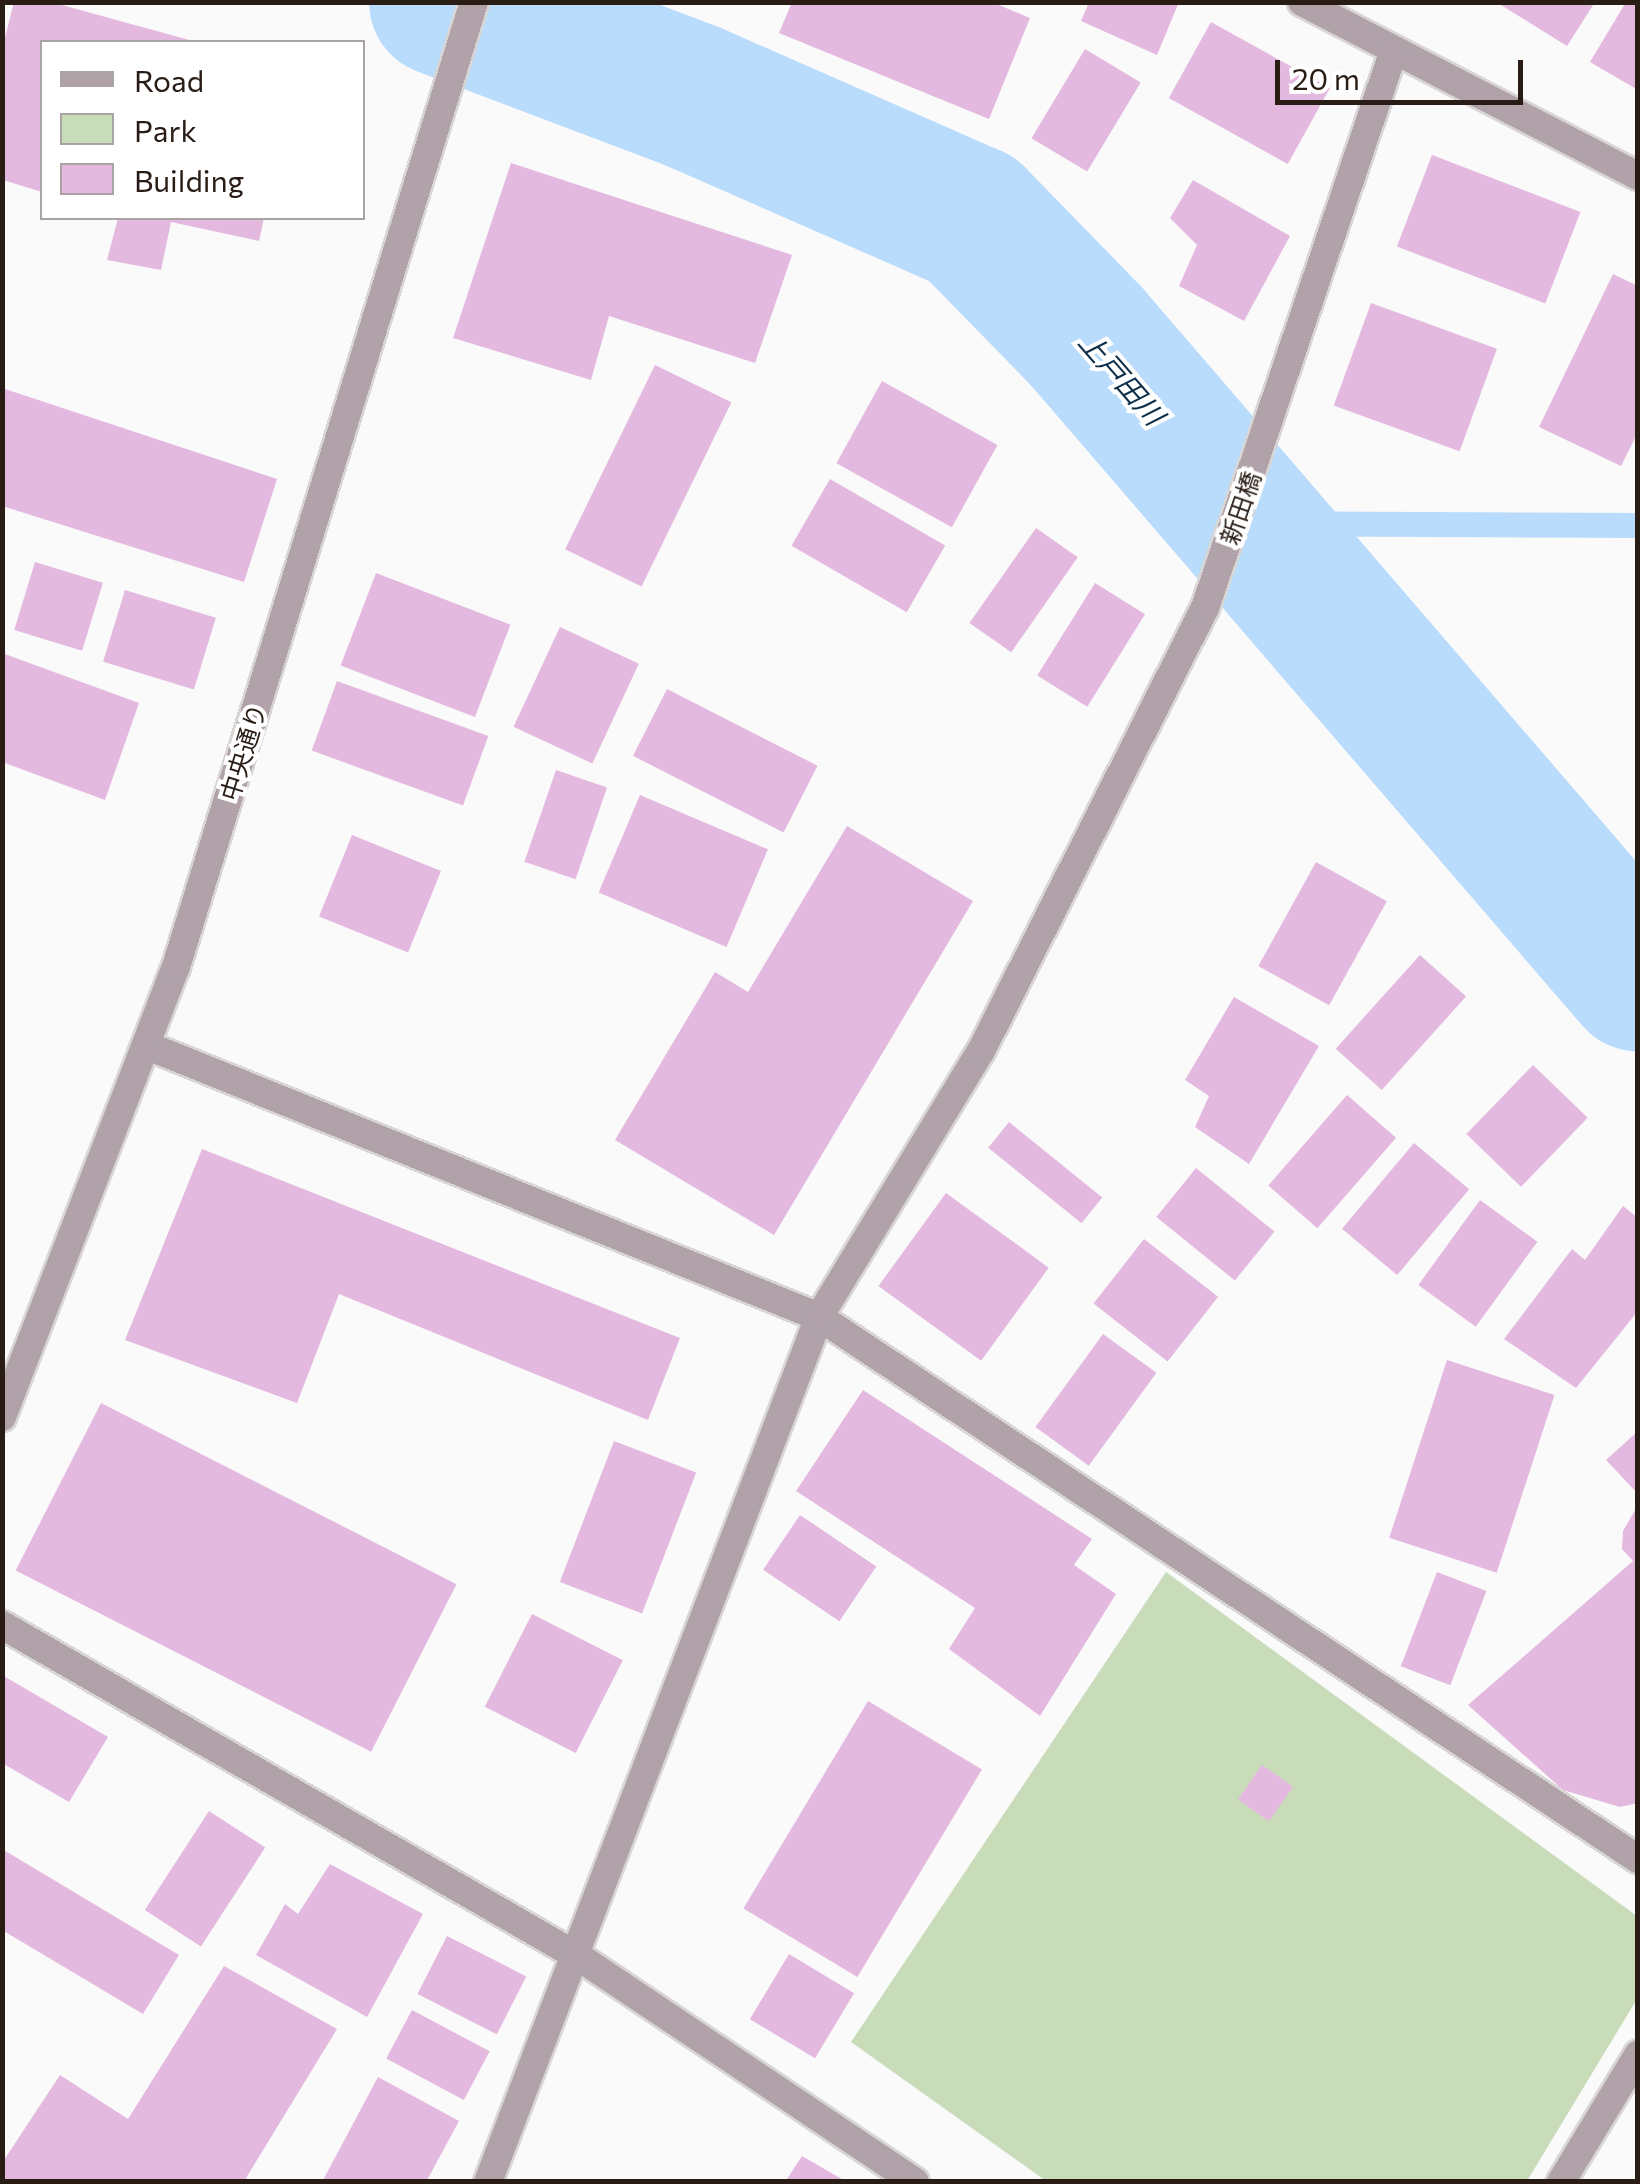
<!DOCTYPE html>
<html>
<head>
<meta charset="utf-8">
<style>
	body { margin:0 }
	#map { position:relative; width:1640px; height:2184px; overflow:hidden; background:#fafafa; font-family:Commissioner,"Noto Sans JP",sans-serif }
	div>[style] { position:absolute }
	[style*='--x'] { left:calc(var(--x)*1px); top:calc(var(--y)*1px); width:calc(var(--w)*1px); rotate:calc(var(--a)*1deg) }
	.green>* { inset:0; background:#c8dcb9 }
	.stream>* { height:25px; margin:-12.5px; padding:0 12.5px; transform-origin:12.5px; border-radius:12.5px; background:#badcfc }
	.river>* { height:148px; margin:-74px; padding:0 74px; transform-origin:74px; border-radius:74px; background:#badcfc }
	.building>* { inset:0; background:#e4b9e0; transform-origin:0 0 }
	.roads { filter:drop-shadow(2px 0 #d8d6d5) drop-shadow(-2px 0 #d8d6d5) drop-shadow(0 2px #d8d6d5) drop-shadow(0 -2px #d8d6d5) }
	.minor>* { height:28px; margin:-14px; padding:0 14px; transform-origin:14px; border-radius:14px; background:#b1a2aa }
	.tertiary>* { height:28px; margin:-14px; padding:0 14px; transform-origin:14px; border-radius:14px; background:#b1a2aa }
	span { translate:-50% -50%; white-space:nowrap; text-align:center; line-height:1.15; -webkit-text-stroke:8px #fff; paint-order:stroke }
	.street-label { font-size:25px; color:#281c15 }
	.water-label { font-size:28px; color:#0d2e48; font-style:italic }
	.frame { position:absolute; inset:0; border:5px solid #281c15; pointer-events:none }
	.legend { position:absolute; left:40px; top:40px; width:325px; height:180px; box-sizing:border-box; background:#fff; border:2px solid #a9a4a1; margin:0; padding:12px 18px; list-style:none; font-size:30px; color:#281c15 }
	.legend li { display:flex; align-items:center; gap:20px; height:50px }
	.legend b { width:50px; border:2px solid #a9a4a1 }
	.scale { position:absolute; left:1275px; top:60px; width:248px; height:45px; box-sizing:border-box; border:5px solid #281c15; border-top:0; padding-left:12px; font-size:30px; line-height:35px; white-space:nowrap; color:#281c15; -webkit-text-stroke:8px #fff; paint-order:stroke }
</style>
</head>
<body>
<div id="map">
	<div class="green">
		<i style="clip-path:polygon(1166px 1572px,1637px 1916px,1637px 1999px,1527px 2181px,1046px 2181px,851px 2042px)"></i>
	</div>
	<div class="stream">
		<i style="--x:1241;--y:523;--w:397;--a:0.3"></i>
	</div>
	<div class="river">
		<i style="--x:443;--y:2;--w:268;--a:20.7"></i>
		<i style="--x:694;--y:97;--w:304;--a:23.7"></i>
		<i style="--x:972;--y:219;--w:165;--a:45.7"></i>
		<i style="--x:1087;--y:337;--w:845;--a:49.27"></i>
	</div>
	<div class="building">
		<i style="clip-path:polygon(14px 2px,51px 2px,193px 41px,42px 42px,42px 192px,3px 180px,3px 45px)"></i>
		<i style="clip-path:polygon(792px 2px,992px 2px,1030px 18px,989px 119px,779px 33px)"></i>
		<i style="clip-path:polygon(1089px 2px,1179px 2px,1157px 55px,1081px 21px)"></i>
		<i style="clip-path:polygon(1496px 2px,1595px 2px,1567px 46px)"></i>
		<i style="clip-path:polygon(1626px 2px,1638px 2px,1638px 90px,1590px 62px)"></i>
		<i style="left:1211px;top:22px;width:136px;height:87px;rotate:29deg"></i>
		<i style="left:1085px;top:49px;width:65px;height:104px;rotate:31deg"></i>
		<i style="left:1432px;top:155px;width:159px;height:98px;rotate:21deg"></i>
		<i style="clip-path:polygon(511px 163px,792px 255px,755px 363px,609px 316px,591px 380px,453px 338px)"></i>
		<i style="clip-path:polygon(1193px 180px,1290px 236px,1244px 321px,1179px 286px,1197px 245px,1170px 218px)"></i>
		<i style="clip-path:polygon(118px 218px,264px 218px,259px 241px,171px 222px,161px 270px,107px 260px)"></i>
		<i style="clip-path:polygon(1613px 274px,1638px 286px,1638px 432px,1621px 466px,1539px 427px)"></i>
		<i style="left:1371px;top:303px;width:134px;height:109px;rotate:20deg"></i>
		<i style="left:655px;top:365px;width:85px;height:205px;rotate:26deg"></i>
		<i style="left:882px;top:381px;width:132px;height:94px;rotate:29deg"></i>
		<i style="clip-path:polygon(2px 388px,277px 479px,244px 582px,2px 506px)"></i>
		<i style="left:830px;top:479px;width:133px;height:77px;rotate:30deg"></i>
		<i style="left:1036px;top:528px;width:51px;height:116px;rotate:35deg"></i>
		<i style="left:35px;top:562px;width:71px;height:71px;rotate:17deg"></i>
		<i style="left:376px;top:573px;width:144px;height:99px;rotate:21deg"></i>
		<i style="left:1095px;top:583px;width:59px;height:109px;rotate:32deg"></i>
		<i style="left:125px;top:590px;width:95px;height:75px;rotate:17deg"></i>
		<i style="left:560px;top:627px;width:87px;height:110px;rotate:25deg"></i>
		<i style="clip-path:polygon(2px 653px,139px 703px,105px 800px,2px 762px)"></i>
		<i style="left:337px;top:681px;width:161px;height:74px;rotate:20deg"></i>
		<i style="left:667px;top:689px;width:169px;height:75px;rotate:27deg"></i>
		<i style="left:556px;top:770px;width:54px;height:97px;rotate:19deg"></i>
		<i style="left:640px;top:795px;width:139px;height:106px;rotate:23deg"></i>
		<i style="clip-path:polygon(847px 826px,973px 901px,774px 1235px,615px 1140px,715px 972px,748px 992px)"></i>
		<i style="left:352px;top:835px;width:96px;height:88px;rotate:22deg"></i>
		<i style="left:1316px;top:862px;width:81px;height:119px;rotate:29deg"></i>
		<i style="left:1420px;top:955px;width:62px;height:126px;rotate:42deg"></i>
		<i style="clip-path:polygon(1234px 997px,1319px 1046px,1249px 1164px,1195px 1127px,1209px 1096px,1185px 1080px)"></i>
		<i style="left:1533px;top:1065px;width:76px;height:96px;rotate:44deg"></i>
		<i style="left:1347px;top:1095px;width:65px;height:120px;rotate:41deg"></i>
		<i style="left:1009px;top:1122px;width:120px;height:33px;rotate:39deg"></i>
		<i style="left:1414px;top:1143px;width:72px;height:112px;rotate:40deg"></i>
		<i style="clip-path:polygon(202px 1149px,680px 1338px,648px 1420px,339px 1294px,297px 1403px,125px 1340px)"></i>
		<i style="left:1196px;top:1168px;width:101px;height:63px;rotate:39deg"></i>
		<i style="left:946px;top:1193px;width:127px;height:115px;rotate:36deg"></i>
		<i style="left:1480px;top:1200px;width:71px;height:105px;rotate:36deg"></i>
		<i style="clip-path:polygon(1623px 1206px,1638px 1218px,1638px 1311px,1576px 1388px,1504px 1339px,1572px 1249px,1585px 1260px)"></i>
		<i style="left:1144px;top:1239px;width:94px;height:82px;rotate:38deg"></i>
		<i style="left:1103px;top:1334px;width:66px;height:115px;rotate:36deg"></i>
		<i style="left:1447px;top:1360px;width:113px;height:187px;rotate:18deg"></i>
		<i style="clip-path:polygon(863px 1390px,1092px 1539px,1074px 1565px,1116px 1594px,1040px 1716px,949px 1649px,975px 1608px,796px 1491px)"></i>
		<i style="left:101px;top:1403px;width:399px;height:188px;rotate:27deg"></i>
		<i style="clip-path:polygon(1638px 1431px,1638px 1494px,1606px 1460px)"></i>
		<i style="left:614px;top:1441px;width:88px;height:151px;rotate:21deg"></i>
		<i style="clip-path:polygon(1638px 1505px,1638px 1803px,1620px 1807px,1563px 1790px,1468px 1705px,1633px 1561px,1622px 1549px,1623px 1531px)"></i>
		<i style="left:800px;top:1515px;width:92px;height:66px;rotate:34deg"></i>
		<i style="left:1437px;top:1572px;width:53px;height:101px;rotate:21deg"></i>
		<i style="left:532px;top:1614px;width:102px;height:104px;rotate:27deg"></i>
		<i style="clip-path:polygon(2px 1675px,108px 1737px,69px 1802px,2px 1763px)"></i>
		<i style="left:868px;top:1701px;width:133px;height:242px;rotate:31deg"></i>
		<i style="left:1262px;top:1765px;width:38px;height:42px;rotate:35deg"></i>
		<i style="left:209px;top:1811px;width:67px;height:118px;rotate:33deg"></i>
		<i style="clip-path:polygon(2px 1849px,179px 1955px,143px 2014px,2px 1930px)"></i>
		<i style="clip-path:polygon(330px 1864px,423px 1914px,367px 2017px,256px 1955px,285px 1904px,298px 1914px)"></i>
		<i style="left:447px;top:1936px;width:89px;height:65px;rotate:27deg"></i>
		<i style="left:789px;top:1954px;width:76px;height:76px;rotate:31deg"></i>
		<i style="clip-path:polygon(224px 1966px,337px 2029px,246px 2178px,251px 2182px,2px 2182px,2px 2163px,60px 2075px,128px 2119px)"></i>
		<i style="left:412px;top:2010px;width:88px;height:55px;rotate:28deg"></i>
		<i style="clip-path:polygon(378px 2077px,459px 2121px,426px 2182px,322px 2182px)"></i>
		<i style="clip-path:polygon(802px 2156px,847px 2182px,785px 2182px)"></i>
	</div>
	<div class="roads">
		<div class="minor">
			<i style="--x:1302;--y:2;--w:378;--a:27.4"></i>
			<i style="--x:148;--y:1046;--w:724;--a:21.99"></i>
			<i style="--x:819;--y:1317;--w:982;--a:33.5"></i>
			<i style="--x:2;--y:1625;--w:666;--a:29.92"></i>
			<i style="--x:579;--y:1957;--w:404;--a:33.8"></i>
			<i style="--x:488;--y:2182;--w:926;--a:-69.06"></i>
			<i style="--x:819;--y:1317;--w:311;--a:-58.7"></i>
			<i style="--x:981;--y:1051;--w:496;--a:-63.2"></i>
			<i style="--x:1205;--y:608;--w:589;--a:-71.29"></i>
			<i style="--x:1561;--y:2182;--w:149;--a:-58.8"></i>
		</div>
		<div class="tertiary">
			<i style="--x:2;--y:1417;--w:482;--a:-68.9"></i>
			<i style="--x:176;--y:967;--w:1010;--a:-72.84"></i>
		</div>
	</div>
	<div class="street-label">
		<span style="left:1240px;top:508px;rotate:-71deg">新田橋</span>
		<span style="left:243px;top:752px;rotate:-73deg">中央通り</span>
	</div>
	<div class="water-label">
		<span style="left:1122px;top:378px;rotate:49deg">上戸田川</span>
	</div>
	<div class="frame"></div>
	<ul class="legend">
	<li><b style="height:12px;background:#b1a2aa"></b>Road</li>
	<li><b style="height:28px;background:#c8dcb9"></b>Park</li>
	<li><b style="height:28px;background:#e4b9e0"></b>Building</li>
	</ul>
	<div class="scale">20 m</div>
</div>
</body>
</html>
